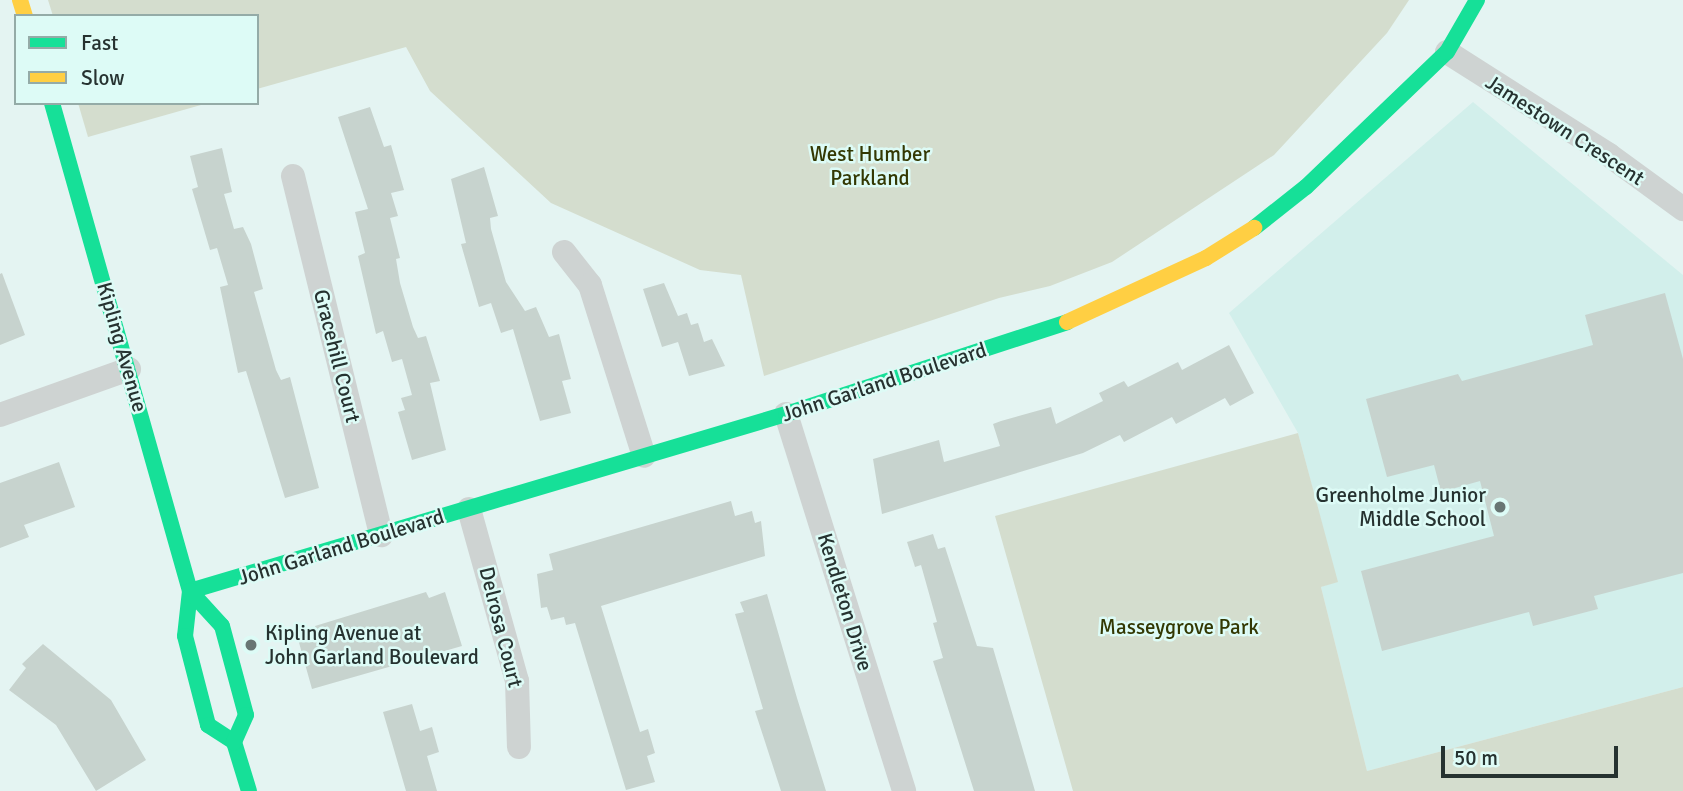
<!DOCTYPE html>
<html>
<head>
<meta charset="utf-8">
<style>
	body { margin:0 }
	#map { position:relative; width:1683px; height:791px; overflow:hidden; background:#e4f4f2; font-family:Signika,sans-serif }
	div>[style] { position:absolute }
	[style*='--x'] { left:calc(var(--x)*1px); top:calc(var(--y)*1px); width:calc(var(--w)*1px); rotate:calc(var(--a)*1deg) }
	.built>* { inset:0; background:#d2efeb }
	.green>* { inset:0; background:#d4ddce }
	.building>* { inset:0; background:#c7d3ce }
	.street>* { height:24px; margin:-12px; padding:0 12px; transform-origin:12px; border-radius:12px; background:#ced3d2 }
	.fast>* { height:16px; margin:-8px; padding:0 8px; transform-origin:8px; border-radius:8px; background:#16e098 }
	.slow>* { height:16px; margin:-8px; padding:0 8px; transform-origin:8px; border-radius:8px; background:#ffcf43 }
	.dots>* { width:19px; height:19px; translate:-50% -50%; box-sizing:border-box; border:4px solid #ddfbf6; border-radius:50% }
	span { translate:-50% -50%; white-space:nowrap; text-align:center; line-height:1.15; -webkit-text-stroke:5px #ddfbf6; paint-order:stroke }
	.street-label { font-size:21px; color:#263230 }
	.park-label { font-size:21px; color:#333803 }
	.poi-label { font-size:21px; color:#263230 }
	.right { translate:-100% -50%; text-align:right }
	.left { translate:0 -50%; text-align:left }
	.legend { position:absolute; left:14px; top:14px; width:245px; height:91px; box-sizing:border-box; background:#ddfbf6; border:2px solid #94aba7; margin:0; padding:9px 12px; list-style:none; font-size:21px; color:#263230 }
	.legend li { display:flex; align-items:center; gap:14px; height:35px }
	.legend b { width:35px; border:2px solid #94aba7 }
	.scale { position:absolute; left:1441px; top:746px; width:177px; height:32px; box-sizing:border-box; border:4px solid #263230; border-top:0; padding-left:9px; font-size:21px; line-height:24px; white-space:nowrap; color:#263230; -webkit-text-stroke:5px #ddfbf6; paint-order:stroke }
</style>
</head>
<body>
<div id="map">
	<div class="built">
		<i style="clip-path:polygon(1473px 102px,1683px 275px,1683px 687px,1367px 771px,1321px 587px,1337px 581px,1298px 433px,1229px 313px)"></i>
	</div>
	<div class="green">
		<i style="clip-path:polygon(48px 0,1409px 0,1387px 33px,1274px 155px,1112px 262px,1050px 286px,999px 298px,764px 376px,741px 275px,700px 270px,551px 203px,430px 91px,406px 47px,257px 89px,257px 16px,53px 16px)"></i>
		<i style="clip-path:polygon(78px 103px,208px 103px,88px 137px)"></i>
		<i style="clip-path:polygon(1298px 433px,1338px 582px,1321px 587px,1367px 771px,1683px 687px,1683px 791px,1073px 791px,995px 516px)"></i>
	</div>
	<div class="building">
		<i style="clip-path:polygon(370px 107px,384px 147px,391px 145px,404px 190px,391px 193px,398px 216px,390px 218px,400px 258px,396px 259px,400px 283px,413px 327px,418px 338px,426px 336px,440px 381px,430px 383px,446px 450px,412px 460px,398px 412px,405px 410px,401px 398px,412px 395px,402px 359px,392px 362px,383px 331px,376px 334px,358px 256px,365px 253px,355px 212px,368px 209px,338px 117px)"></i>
		<i style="clip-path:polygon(222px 148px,232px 192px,224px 194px,234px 229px,243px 227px,251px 244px,263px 289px,254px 292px,276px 370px,281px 380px,290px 377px,319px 488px,285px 498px,246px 371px,238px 373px,220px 287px,228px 285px,217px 248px,210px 250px,192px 189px,198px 187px,190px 156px)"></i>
		<i style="clip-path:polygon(484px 167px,498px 216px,490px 218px,491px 229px,506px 282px,525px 311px,536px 307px,549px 337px,559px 334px,571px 379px,562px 381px,571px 413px,540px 421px,513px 329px,501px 333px,491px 303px,479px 307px,461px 244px,466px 243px,451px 179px)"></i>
		<i style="clip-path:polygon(2px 273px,25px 335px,0 345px,0 274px)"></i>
		<i style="clip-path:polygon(664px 283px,678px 316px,687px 313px,691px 325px,698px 323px,704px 342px,712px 339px,725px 366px,689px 376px,678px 342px,662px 347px,643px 289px)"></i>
		<i style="clip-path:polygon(1665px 293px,1683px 359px,1683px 573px,1594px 596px,1598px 609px,1533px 626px,1529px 612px,1382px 651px,1361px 571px,1494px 536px,1480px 481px,1441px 492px,1434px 465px,1387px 477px,1366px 399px,1458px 374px,1462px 381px,1593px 345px,1585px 315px)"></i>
		<i style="clip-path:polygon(1229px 345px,1254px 393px,1230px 406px,1225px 398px,1176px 424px,1172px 417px,1124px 442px,1120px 435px,1083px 453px,882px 514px,873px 459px,939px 440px,944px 462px,1000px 446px,993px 424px,1001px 421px,1051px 407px,1056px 424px,1103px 401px,1099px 393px,1124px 381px,1128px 387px,1178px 362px,1182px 370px)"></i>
		<i style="clip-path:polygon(59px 462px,75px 507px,24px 525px,29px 537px,0 548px,0 483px)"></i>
		<i style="clip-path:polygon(731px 501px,735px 516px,752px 511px,755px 523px,761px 521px,765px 556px,601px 606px,640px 732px,648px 729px,655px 753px,647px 756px,655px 782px,626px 790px,575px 623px,566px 625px,564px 617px,551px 620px,547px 607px,541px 608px,537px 574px,553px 570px,549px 554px)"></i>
		<i style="clip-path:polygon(933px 534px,938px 549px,945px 547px,977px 646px,993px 648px,1035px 791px,974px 791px,933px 661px,943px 658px,933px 623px,937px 622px,921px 565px,915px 567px,907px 542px)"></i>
		<i style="clip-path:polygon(426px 592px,429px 598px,445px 592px,462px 646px,312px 689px,298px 639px,317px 634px,315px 626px)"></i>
		<i style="clip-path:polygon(767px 594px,797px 698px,826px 791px,781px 791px,755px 711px,763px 709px,735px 614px,744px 612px,740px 602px)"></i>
		<i style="clip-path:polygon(43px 644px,111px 700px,146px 760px,96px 791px,56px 725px,9px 690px,26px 668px,22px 664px)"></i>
		<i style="clip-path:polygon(412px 704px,420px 731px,432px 727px,439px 752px,427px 756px,437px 791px,406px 791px,383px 712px)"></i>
	</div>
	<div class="street">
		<i style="--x:1447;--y:52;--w:192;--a:32.4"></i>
		<i style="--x:1609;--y:155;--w:92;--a:36.1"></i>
		<i style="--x:293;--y:176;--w:370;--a:76.2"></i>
		<i style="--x:564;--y:252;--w:42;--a:51.8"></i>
		<i style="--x:590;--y:285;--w:179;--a:72.5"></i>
		<i style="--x:786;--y:414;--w:395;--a:72.6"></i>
		<i style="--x:0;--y:415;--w:137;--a:-19.6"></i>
		<i style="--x:469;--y:509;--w:179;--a:74.4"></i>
		<i style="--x:517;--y:681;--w:66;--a:88.3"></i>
	</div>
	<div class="fast">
		<i style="--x:52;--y:103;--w:507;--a:74.21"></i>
		<i style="--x:190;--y:591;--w:45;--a:96.3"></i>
		<i style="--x:185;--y:636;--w:92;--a:75.5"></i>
		<i style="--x:208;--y:725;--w:31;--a:33"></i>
		<i style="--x:234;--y:742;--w:51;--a:73"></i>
		<i style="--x:1254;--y:228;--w:66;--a:-38.3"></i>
		<i style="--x:1306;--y:187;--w:195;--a:-43.8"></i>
		<i style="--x:1447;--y:52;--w:60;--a:-60"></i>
		<i style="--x:190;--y:591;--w:622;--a:-16.54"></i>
		<i style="--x:786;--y:414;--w:296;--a:-18.1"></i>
		<i style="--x:190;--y:591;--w:47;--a:47.6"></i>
		<i style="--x:222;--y:626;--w:92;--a:74.9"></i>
		<i style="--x:246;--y:715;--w:30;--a:114"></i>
	</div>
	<div class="slow">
		<i style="--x:20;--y:0;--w:17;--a:73"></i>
		<i style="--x:1067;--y:322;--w:153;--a:-24.7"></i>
		<i style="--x:1206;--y:258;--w:57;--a:-32"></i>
	</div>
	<div class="dots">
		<i style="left:1500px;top:507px;background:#687674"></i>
		<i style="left:251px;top:645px;background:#687674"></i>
	</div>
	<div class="street-label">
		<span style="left:1565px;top:130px;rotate:33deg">Jamestown Crescent</span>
		<span style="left:122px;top:347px;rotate:74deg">Kipling Avenue</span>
		<span style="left:337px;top:356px;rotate:76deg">Gracehill Court</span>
		<span style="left:884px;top:382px;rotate:-18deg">John Garland Boulevard</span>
		<span style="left:341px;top:547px;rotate:-17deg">John Garland Boulevard</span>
		<span style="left:845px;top:602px;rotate:73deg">Kendleton Drive</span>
		<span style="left:501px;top:627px;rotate:76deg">Delrosa Court</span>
	</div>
	<div class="park-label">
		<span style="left:870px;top:166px">West Humber<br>Parkland</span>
		<span style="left:1179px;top:627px">Masseygrove Park</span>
	</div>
	<div class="poi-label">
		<span class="right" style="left:1486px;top:507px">Greenholme Junior<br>Middle School</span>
		<span class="left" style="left:265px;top:645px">Kipling Avenue at<br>John Garland Boulevard</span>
	</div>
	<ul class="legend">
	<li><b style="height:9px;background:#16e098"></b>Fast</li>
	<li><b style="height:9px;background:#ffcf43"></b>Slow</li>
	</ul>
	<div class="scale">50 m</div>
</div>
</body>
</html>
